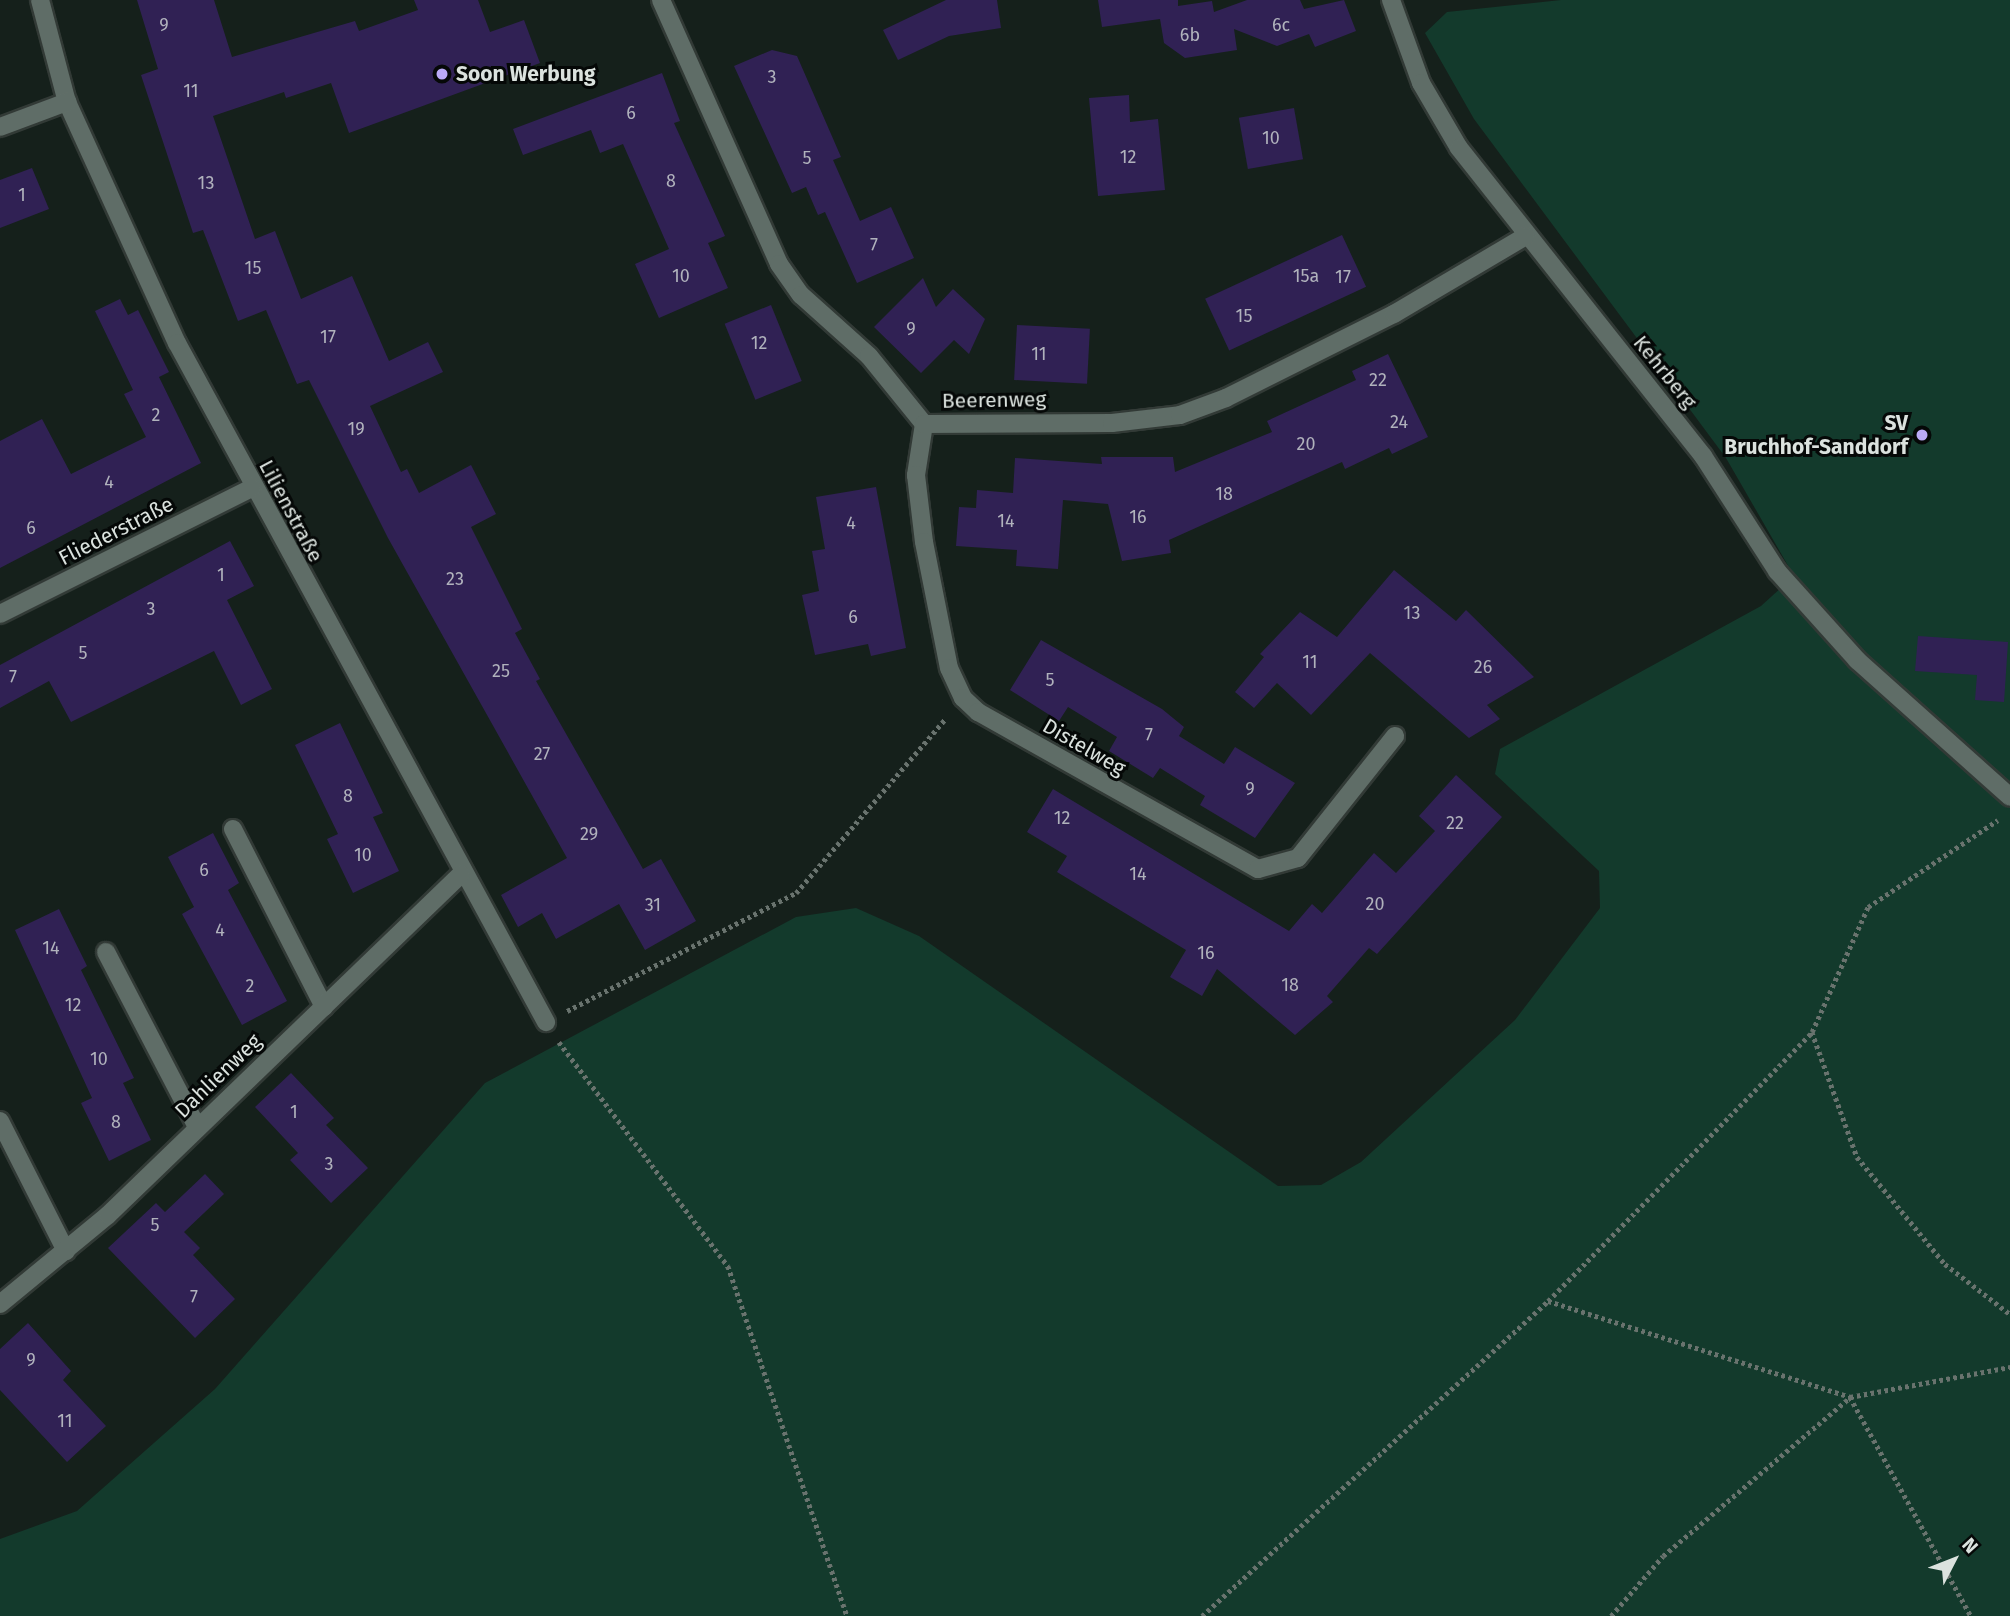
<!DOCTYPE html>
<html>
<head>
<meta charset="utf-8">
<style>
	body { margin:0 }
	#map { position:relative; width:2010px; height:1616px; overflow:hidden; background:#15201b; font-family:"Fira Sans",sans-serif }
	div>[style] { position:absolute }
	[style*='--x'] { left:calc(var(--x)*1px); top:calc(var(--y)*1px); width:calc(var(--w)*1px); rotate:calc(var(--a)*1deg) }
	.green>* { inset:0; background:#133a2c }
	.building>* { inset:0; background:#302154; transform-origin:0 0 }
	.path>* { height:4.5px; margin-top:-2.25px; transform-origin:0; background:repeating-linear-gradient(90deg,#69736e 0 3.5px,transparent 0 7px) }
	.roads { filter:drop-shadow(2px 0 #323a36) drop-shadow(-2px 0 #323a36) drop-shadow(0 2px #323a36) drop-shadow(0 -2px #323a36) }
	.minor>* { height:18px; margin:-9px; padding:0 9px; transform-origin:9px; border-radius:9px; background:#5f6d67 }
	.dots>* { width:19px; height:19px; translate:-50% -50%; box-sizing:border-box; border:4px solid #050807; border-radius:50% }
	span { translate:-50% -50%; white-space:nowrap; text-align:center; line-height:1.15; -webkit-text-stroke:6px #050807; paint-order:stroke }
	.number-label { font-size:18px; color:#b0b2bc }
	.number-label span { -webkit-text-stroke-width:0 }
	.poi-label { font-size:21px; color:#dbe2de; font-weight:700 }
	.left { translate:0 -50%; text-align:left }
	.right { translate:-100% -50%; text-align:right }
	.street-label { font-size:21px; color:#dbe2de }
	.north { position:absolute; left:1919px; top:1525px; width:70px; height:70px; -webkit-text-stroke:5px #050807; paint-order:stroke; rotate:48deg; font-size:19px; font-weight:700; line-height:28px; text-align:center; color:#dbe2de }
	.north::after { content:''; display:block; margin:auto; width:24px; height:32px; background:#dbe2de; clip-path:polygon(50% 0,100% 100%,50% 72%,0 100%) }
</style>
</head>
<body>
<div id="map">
	<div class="green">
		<i style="clip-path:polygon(1561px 0,2010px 0,2010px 1616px,0 1616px,0 1539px,77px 1511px,215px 1389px,485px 1083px,796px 917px,856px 908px,919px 936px,1278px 1186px,1321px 1185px,1361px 1162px,1515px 1020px,1600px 908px,1599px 871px,1495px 774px,1500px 749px,1761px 606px,1794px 576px,1726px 458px,1474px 119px,1425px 33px,1447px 12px)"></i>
	</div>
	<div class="building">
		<i style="clip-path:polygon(137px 0,214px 0,232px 57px,355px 21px,359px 31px,418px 10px,414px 0,478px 0,490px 32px,524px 20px,540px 63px,349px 133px,331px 83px,286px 98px,284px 92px,213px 116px,255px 239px,275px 231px,301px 299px,352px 276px,389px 361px,428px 342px,443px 372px,370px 406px,401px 472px,407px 469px,419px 493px,471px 465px,496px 514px,471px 527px,522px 629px,515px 633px,540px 679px,536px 681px,643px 869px,661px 859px,696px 921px,645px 950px,619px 904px,556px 939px,542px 913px,518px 927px,501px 895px,567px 858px,388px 538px,309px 380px,297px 384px,266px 310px,238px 321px,203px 230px,193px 233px,141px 75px,158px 69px)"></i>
		<i style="clip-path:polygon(946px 0,997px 0,1001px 28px,949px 36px,898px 60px,883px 30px)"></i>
		<i style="clip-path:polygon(1098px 0,1178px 0,1178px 6px,1212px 1px,1214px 12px,1247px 0,1300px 0,1304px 9px,1344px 0,1356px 31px,1315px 47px,1309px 34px,1277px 46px,1234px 29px,1237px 50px,1185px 58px,1164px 43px,1160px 19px,1102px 27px)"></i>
		<i style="clip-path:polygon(772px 50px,797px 56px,841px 157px,833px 160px,860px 221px,891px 207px,914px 258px,857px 283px,825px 212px,818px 215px,806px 187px,792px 193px,734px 66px)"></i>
		<i style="clip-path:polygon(662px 73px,680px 121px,674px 123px,725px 236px,708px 243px,728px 288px,659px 318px,635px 264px,669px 249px,623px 144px,600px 153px,591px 130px,523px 155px,513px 129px)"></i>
		<i style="clip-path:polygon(1129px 95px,1130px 122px,1158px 119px,1165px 190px,1098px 196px,1089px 98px)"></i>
		<i style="left:1294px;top:108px;width:52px;height:56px;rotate:80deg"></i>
		<i style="clip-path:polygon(32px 168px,49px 209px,0 228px,0 180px)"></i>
		<i style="left:1342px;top:235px;width:57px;height:151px;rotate:65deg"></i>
		<i style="clip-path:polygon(923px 278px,936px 307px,953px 289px,985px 319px,969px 354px,954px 340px,921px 373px,874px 327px)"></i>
		<i style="clip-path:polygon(120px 299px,128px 315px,138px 310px,169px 372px,159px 377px,201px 463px,0 568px,0 441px,42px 419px,71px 474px,146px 437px,124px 394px,133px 390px,95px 311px)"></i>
		<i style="left:771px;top:305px;width:82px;height:50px;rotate:68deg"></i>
		<i style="left:1017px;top:325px;width:73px;height:55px;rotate:3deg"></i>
		<i style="clip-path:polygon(1388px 354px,1428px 437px,1392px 454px,1389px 448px,1345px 469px,1342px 462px,1169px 540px,1171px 553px,1122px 561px,1108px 504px,1063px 500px,1058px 569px,1016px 566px,1017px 550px,956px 546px,959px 507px,976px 508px,977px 490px,1013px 493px,1015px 458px,1102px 464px,1101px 457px,1173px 457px,1175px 472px,1272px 432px,1267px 421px,1356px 380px,1352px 371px)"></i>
		<i style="clip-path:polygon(876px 487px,906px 648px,871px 656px,868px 644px,815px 655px,802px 595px,819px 591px,812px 551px,825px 549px,816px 497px)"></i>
		<i style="clip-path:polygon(230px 541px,254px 586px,227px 600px,272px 689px,241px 705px,214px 651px,71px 722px,49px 681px,0 708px,0 665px)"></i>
		<i style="clip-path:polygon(1394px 570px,1456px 621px,1466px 610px,1534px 677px,1487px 705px,1500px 719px,1469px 738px,1370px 653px,1311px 715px,1277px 683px,1254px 708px,1235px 692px,1264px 657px,1260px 654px,1300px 612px,1337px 637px)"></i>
		<i style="clip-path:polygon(1918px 636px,2008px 642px,2004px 702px,1975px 700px,1977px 675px,1915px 671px)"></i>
		<i style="clip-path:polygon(1041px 640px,1162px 709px,1184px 727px,1179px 736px,1224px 764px,1235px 747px,1295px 783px,1255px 838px,1200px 805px,1205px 796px,1160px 768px,1153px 778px,1109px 751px,1117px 737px,1068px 707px,1059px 721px,1010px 690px)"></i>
		<i style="clip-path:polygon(340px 723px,383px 813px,373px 817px,399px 871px,353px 893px,327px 839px,338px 834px,295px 745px)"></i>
		<i style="clip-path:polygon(1456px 775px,1502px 817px,1377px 954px,1369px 948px,1327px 996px,1333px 1002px,1295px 1035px,1217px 969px,1202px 996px,1170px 977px,1186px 950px,1057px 872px,1067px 856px,1027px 832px,1053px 789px,1289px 931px,1312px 904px,1322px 913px,1374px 853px,1396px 873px,1435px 831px,1419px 816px)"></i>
		<i style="clip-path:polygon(213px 833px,239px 883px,228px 890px,287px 1001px,242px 1025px,182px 914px,194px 907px,168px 857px)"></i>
		<i style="clip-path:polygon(59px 909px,87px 966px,81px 970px,134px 1078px,123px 1083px,151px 1140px,109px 1161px,81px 1103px,92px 1098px,15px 930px)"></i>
		<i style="clip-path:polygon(291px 1073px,334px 1118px,326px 1125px,368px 1168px,331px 1203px,290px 1160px,298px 1153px,255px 1107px)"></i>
		<i style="clip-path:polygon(205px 1174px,224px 1194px,184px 1232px,200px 1248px,193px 1255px,235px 1299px,195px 1338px,108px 1248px,156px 1203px,165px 1212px)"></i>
		<i style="clip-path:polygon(28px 1323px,71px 1371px,63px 1380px,106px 1426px,67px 1462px,0 1390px,0 1349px)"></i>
	</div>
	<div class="path">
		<i style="--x:567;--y:1011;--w:258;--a:-27.3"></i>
		<i style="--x:796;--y:893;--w:230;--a:-49.4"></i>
		<i style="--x:1812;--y:1032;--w:133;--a:70.2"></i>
		<i style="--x:1857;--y:1157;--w:139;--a:50.6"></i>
		<i style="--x:1945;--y:1264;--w:82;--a:37.6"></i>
		<i style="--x:559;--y:1042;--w:281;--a:53"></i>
		<i style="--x:728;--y:1266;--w:370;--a:71.2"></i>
		<i style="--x:1548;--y:1301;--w:317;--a:17.6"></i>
		<i style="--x:1850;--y:1397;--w:163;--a:-10.6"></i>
		<i style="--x:1850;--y:1397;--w:250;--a:61.1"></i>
		<i style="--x:1202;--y:1616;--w:468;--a:-42.3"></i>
		<i style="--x:1548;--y:1301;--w:377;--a:-45.5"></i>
		<i style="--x:1812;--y:1032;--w:137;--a:-65.9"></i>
		<i style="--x:1868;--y:907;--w:156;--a:-33.8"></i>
		<i style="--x:1611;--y:1616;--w:79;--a:-49.1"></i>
		<i style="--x:1663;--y:1556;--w:244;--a:-40.3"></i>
	</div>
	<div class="roads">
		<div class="minor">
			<i style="--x:40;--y:0;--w:106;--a:75.2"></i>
			<i style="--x:67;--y:102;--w:265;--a:65.5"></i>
			<i style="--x:177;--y:343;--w:773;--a:61.48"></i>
			<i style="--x:661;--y:0;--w:289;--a:65.9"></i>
			<i style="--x:779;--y:264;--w:38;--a:55"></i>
			<i style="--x:801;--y:295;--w:91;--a:41.9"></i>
			<i style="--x:869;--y:356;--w:87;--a:51"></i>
			<i style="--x:1391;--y:0;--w:88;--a:70.1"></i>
			<i style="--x:1421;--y:83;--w:75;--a:59.7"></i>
			<i style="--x:1459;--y:148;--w:393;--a:51.6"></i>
			<i style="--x:1703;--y:456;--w:137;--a:57.2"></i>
			<i style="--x:1777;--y:571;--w:120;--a:48"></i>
			<i style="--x:1857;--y:660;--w:205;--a:41.8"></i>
			<i style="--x:0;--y:127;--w:72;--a:-20.5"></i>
			<i style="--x:924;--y:424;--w:52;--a:98.9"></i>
			<i style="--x:916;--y:475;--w:67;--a:83.2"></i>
			<i style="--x:924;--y:542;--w:128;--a:78.8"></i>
			<i style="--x:949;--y:668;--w:33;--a:65"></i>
			<i style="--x:963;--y:698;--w:21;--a:43"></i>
			<i style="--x:978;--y:712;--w:321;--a:29.3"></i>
			<i style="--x:1258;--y:869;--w:41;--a:-15.4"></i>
			<i style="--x:1298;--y:858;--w:156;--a:-51.5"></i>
			<i style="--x:924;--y:424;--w:188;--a:-0.3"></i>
			<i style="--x:1112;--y:423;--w:68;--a:-6.7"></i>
			<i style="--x:1180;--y:415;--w:49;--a:-20.3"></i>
			<i style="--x:1226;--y:398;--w:188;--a:-26.6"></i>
			<i style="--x:1394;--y:314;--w:153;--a:-30.6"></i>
			<i style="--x:0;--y:614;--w:282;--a:-26.6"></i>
			<i style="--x:233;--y:829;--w:200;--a:62.9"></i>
			<i style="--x:106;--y:952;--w:197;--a:62.5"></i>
			<i style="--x:0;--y:1121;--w:146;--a:63.1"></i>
			<i style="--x:0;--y:1304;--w:140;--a:-39.5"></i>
			<i style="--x:108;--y:1215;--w:491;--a:-44"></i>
		</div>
	</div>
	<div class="dots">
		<i style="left:442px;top:74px;background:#bbaaf6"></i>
		<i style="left:1922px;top:435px;background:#bbaaf6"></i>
	</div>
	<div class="number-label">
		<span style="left:164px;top:25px">9</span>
		<span style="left:1281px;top:25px">6c</span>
		<span style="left:1190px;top:35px">6b</span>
		<span style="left:772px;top:77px">3</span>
		<span style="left:191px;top:91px">11</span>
		<span style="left:631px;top:113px">6</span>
		<span style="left:1271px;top:138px">10</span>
		<span style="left:1128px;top:157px">12</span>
		<span style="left:807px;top:158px">5</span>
		<span style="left:671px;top:181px">8</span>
		<span style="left:206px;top:183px">13</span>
		<span style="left:22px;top:195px">1</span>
		<span style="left:874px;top:245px">7</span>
		<span style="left:253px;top:268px">15</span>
		<span style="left:681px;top:276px">10</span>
		<span style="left:1306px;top:276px">15a</span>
		<span style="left:1343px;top:277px">17</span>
		<span style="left:1244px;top:316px">15</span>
		<span style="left:911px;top:329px">9</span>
		<span style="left:328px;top:337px">17</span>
		<span style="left:759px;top:343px">12</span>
		<span style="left:1039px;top:354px">11</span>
		<span style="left:1378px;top:380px">22</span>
		<span style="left:156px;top:415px">2</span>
		<span style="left:1399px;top:422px">24</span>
		<span style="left:356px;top:429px">19</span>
		<span style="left:1306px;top:444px">20</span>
		<span style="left:109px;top:482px">4</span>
		<span style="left:1224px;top:494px">18</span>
		<span style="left:1138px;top:517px">16</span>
		<span style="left:1006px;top:521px">14</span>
		<span style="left:851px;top:523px">4</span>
		<span style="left:31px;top:528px">6</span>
		<span style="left:221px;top:575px">1</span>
		<span style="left:455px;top:579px">23</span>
		<span style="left:151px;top:609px">3</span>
		<span style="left:1412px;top:613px">13</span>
		<span style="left:853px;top:617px">6</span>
		<span style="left:83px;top:653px">5</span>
		<span style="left:1310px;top:662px">11</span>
		<span style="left:1483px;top:667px">26</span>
		<span style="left:501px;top:671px">25</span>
		<span style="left:13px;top:677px">7</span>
		<span style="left:1050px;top:680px">5</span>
		<span style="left:1149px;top:735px">7</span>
		<span style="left:542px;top:754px">27</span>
		<span style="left:1250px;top:789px">9</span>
		<span style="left:348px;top:796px">8</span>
		<span style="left:1062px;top:818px">12</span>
		<span style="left:1455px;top:823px">22</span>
		<span style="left:589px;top:834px">29</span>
		<span style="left:363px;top:855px">10</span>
		<span style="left:204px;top:870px">6</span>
		<span style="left:1138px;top:874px">14</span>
		<span style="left:1375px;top:904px">20</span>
		<span style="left:653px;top:905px">31</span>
		<span style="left:220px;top:930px">4</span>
		<span style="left:51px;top:948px">14</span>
		<span style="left:1206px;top:953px">16</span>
		<span style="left:1290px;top:985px">18</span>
		<span style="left:250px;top:986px">2</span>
		<span style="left:73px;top:1005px">12</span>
		<span style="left:99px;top:1059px">10</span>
		<span style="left:294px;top:1112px">1</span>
		<span style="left:116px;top:1122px">8</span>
		<span style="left:329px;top:1164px">3</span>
		<span style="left:155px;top:1225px">5</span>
		<span style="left:194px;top:1297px">7</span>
		<span style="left:31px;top:1360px">9</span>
		<span style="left:65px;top:1421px">11</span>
	</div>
	<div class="poi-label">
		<span class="left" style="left:456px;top:74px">Soon Werbung</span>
		<span class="right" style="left:1908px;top:435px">SV<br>Bruchhof-Sanddorf</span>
	</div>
	<div class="street-label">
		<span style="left:1665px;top:372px;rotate:51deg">Kehrberg</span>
		<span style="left:994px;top:400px;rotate:-1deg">Beerenweg</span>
		<span style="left:291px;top:511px;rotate:62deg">Lilienstraße</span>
		<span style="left:116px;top:531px;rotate:-27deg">Fliederstraße</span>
		<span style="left:1084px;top:747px;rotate:30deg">Distelweg</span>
		<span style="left:218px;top:1076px;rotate:-44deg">Dahlienweg</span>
	</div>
	<div class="north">N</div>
</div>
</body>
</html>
